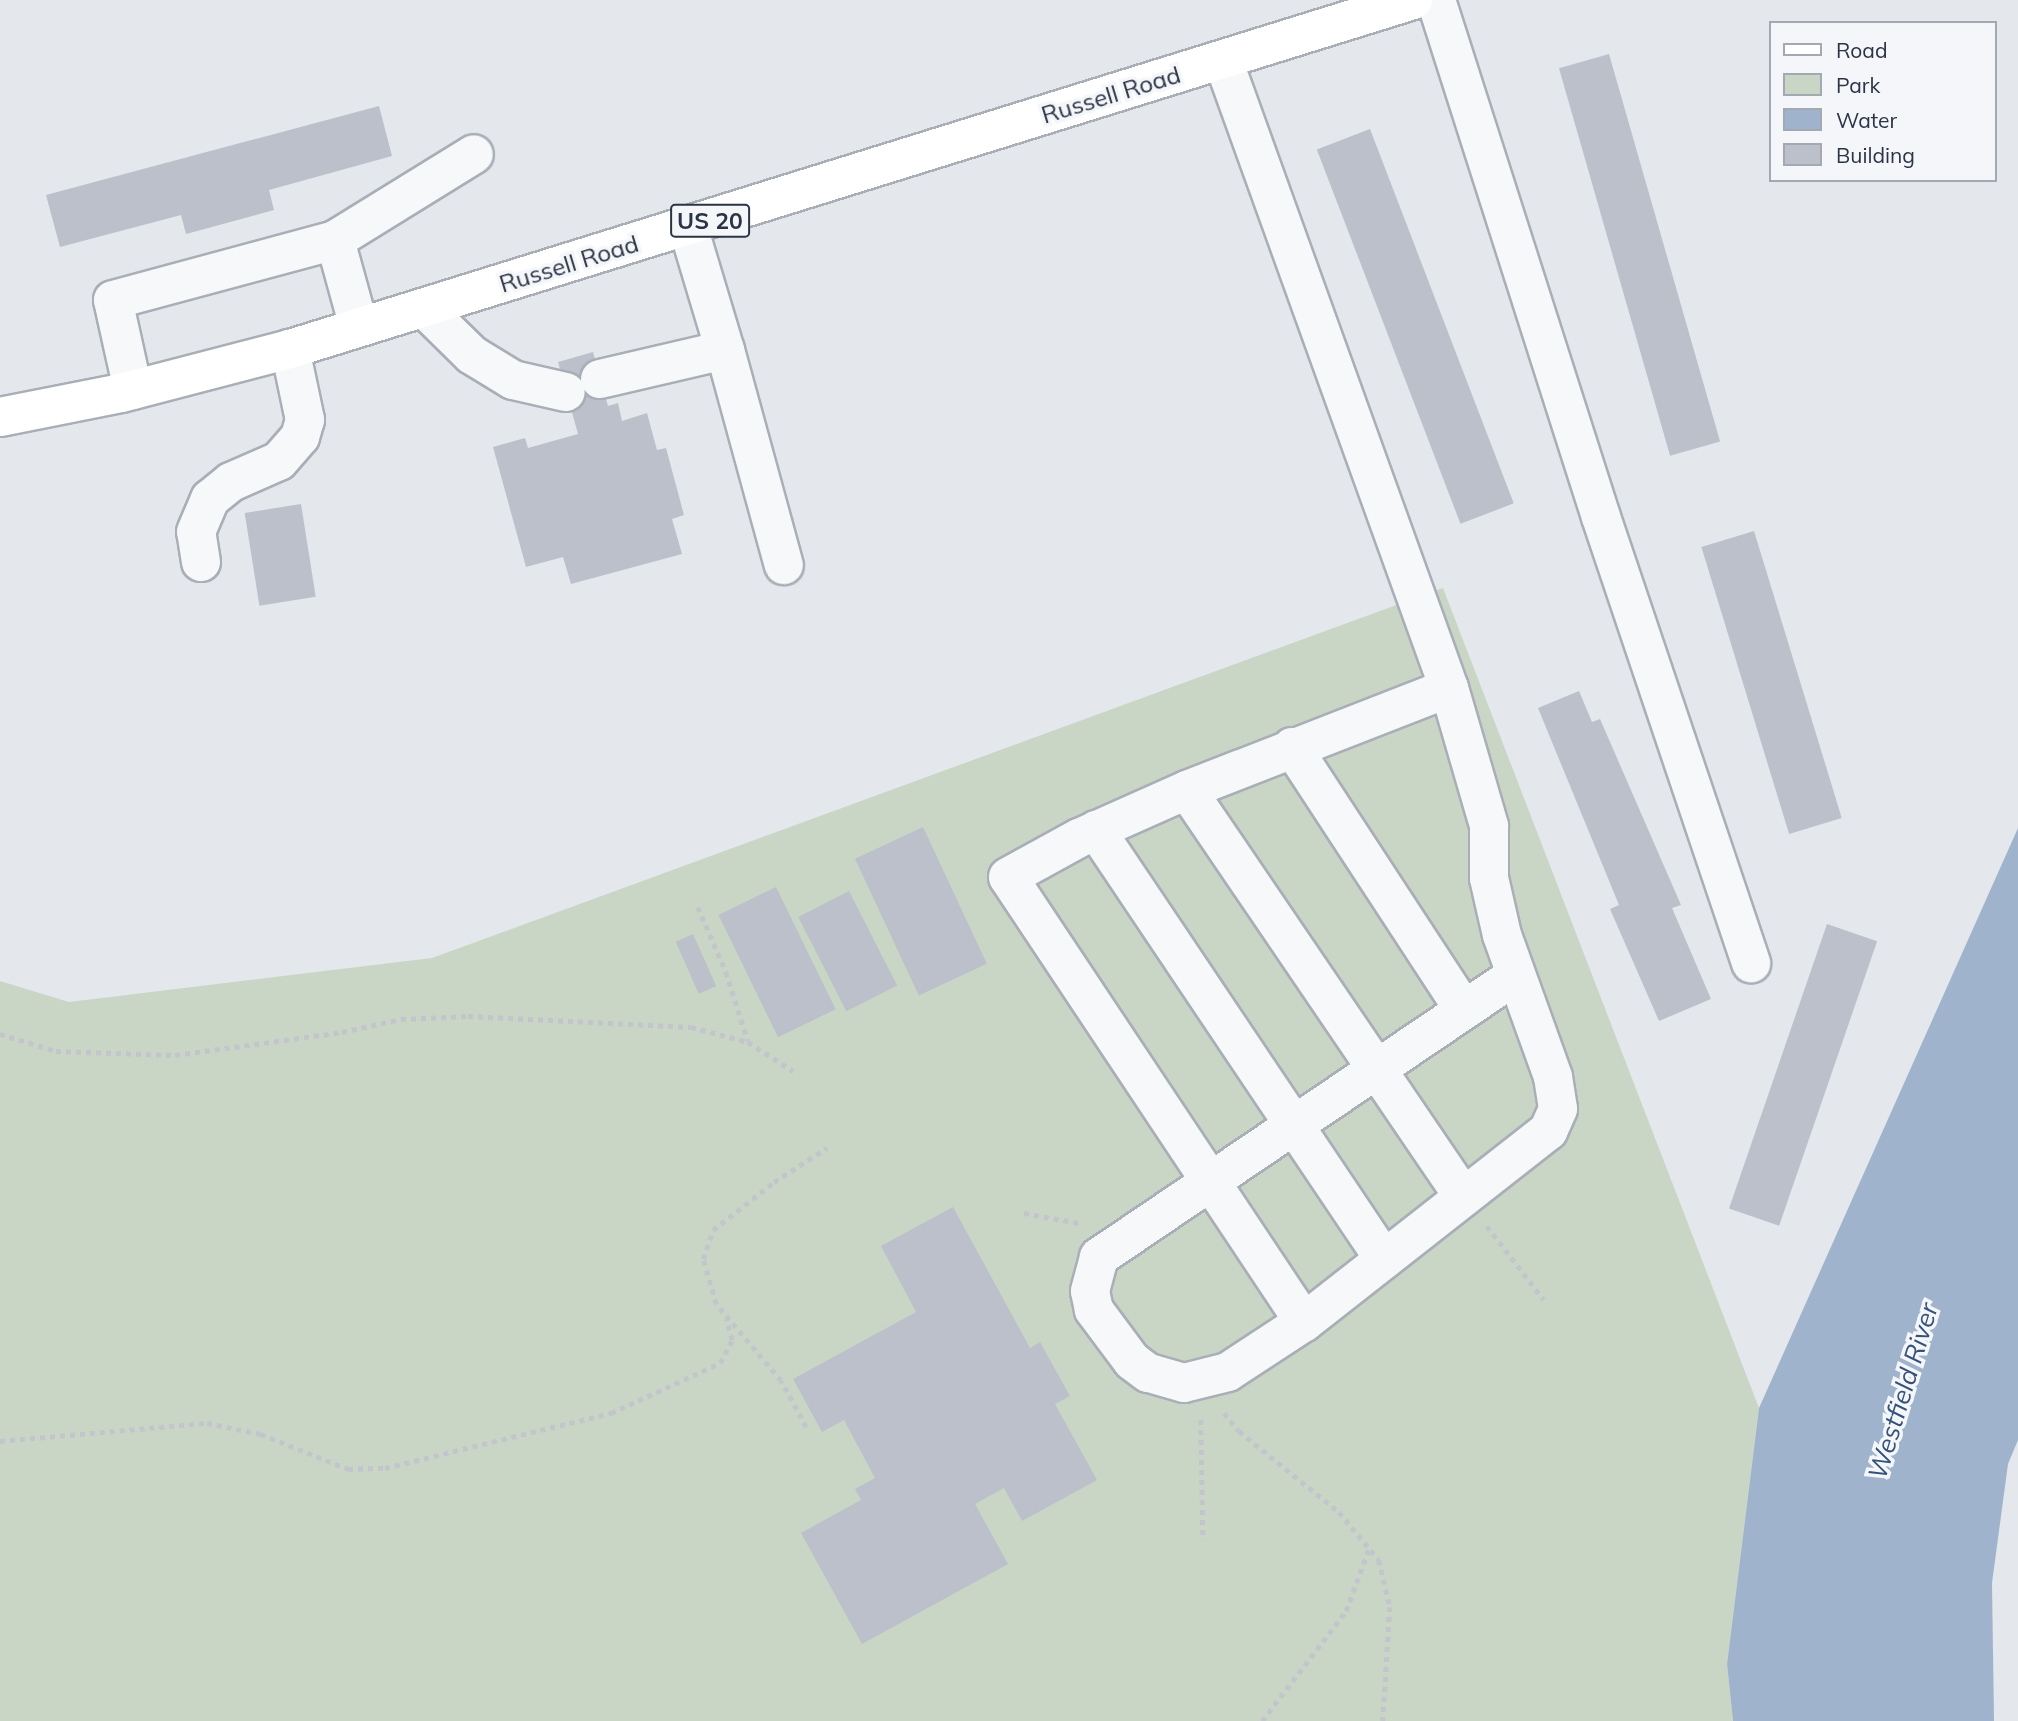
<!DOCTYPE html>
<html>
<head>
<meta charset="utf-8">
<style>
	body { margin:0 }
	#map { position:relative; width:2018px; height:1721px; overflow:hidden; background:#e4e7ec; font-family:Mulish,sans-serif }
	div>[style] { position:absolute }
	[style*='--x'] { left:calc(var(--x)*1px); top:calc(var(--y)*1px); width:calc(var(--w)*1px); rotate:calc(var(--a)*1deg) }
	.green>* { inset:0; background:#c9d6c5 }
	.water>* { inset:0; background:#9fb4cc }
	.building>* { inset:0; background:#bbc0ca; transform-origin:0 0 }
	.path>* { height:4.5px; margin-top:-2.25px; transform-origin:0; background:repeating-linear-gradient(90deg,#c2c5cb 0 5px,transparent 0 10px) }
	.roads { filter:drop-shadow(2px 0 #a9aeb7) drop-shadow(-2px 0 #a9aeb7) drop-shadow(0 2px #a9aeb7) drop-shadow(0 -2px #a9aeb7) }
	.minor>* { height:38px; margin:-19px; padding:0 19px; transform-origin:19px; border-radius:19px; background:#f7f8fa }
	.major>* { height:38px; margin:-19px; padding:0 19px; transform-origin:19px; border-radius:19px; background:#fff }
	span { translate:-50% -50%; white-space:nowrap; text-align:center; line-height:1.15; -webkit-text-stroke:7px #f4f6f9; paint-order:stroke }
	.shield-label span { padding:2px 5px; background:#f4f6f9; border:2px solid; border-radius:5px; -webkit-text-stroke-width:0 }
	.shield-label { font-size:23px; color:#2b3445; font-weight:700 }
	.street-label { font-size:24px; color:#2b3445 }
	.water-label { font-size:26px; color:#34527a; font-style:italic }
	.legend { position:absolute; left:1769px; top:21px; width:228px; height:161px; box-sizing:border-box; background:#f4f6f9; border:2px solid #a4a8b1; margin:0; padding:9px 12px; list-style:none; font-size:21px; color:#2b3445 }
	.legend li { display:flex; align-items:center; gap:14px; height:35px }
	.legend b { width:35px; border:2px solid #a4a8b1 }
</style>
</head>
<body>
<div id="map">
	<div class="green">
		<i style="clip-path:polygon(1443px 588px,1759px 1408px,1727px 1664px,1733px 1721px,0 1721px,0 981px,69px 1002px,432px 958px)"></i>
	</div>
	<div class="water">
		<i style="clip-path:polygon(2018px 828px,2018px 1440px,2008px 1464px,1992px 1583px,1994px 1721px,1733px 1721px,1727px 1664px,1759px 1408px)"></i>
	</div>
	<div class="building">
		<i style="left:1609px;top:54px;width:403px;height:52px;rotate:74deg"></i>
		<i style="clip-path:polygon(379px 106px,392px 156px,269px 190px,274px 210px,186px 234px,181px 215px,60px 247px,46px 195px)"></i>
		<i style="left:1370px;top:129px;width:401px;height:57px;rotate:69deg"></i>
		<i style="clip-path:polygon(593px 352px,608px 406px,618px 403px,622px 421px,647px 413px,657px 450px,666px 448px,684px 515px,672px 519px,682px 554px,571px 584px,563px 557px,526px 567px,493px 447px,525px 438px,528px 448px,578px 434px,558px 362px)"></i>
		<i style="left:301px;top:504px;width:94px;height:57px;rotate:81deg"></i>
		<i style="left:1754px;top:531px;width:300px;height:55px;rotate:73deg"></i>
		<i style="clip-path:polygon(1579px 691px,1592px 722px,1600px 719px,1681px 905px,1672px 908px,1711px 999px,1659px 1021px,1610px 909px,1619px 905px,1538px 708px)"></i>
		<i style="left:923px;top:827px;width:151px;height:75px;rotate:65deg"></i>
		<i style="left:776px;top:887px;width:136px;height:64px;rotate:64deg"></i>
		<i style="left:849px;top:891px;width:106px;height:57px;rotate:63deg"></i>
		<i style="left:1827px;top:924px;width:53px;height:301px;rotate:19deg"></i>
		<i style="left:693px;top:934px;width:57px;height:19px;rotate:66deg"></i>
		<i style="clip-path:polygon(953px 1207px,1030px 1348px,1040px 1342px,1070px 1396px,1055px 1404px,1097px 1480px,1022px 1521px,1004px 1488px,975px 1504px,1008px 1564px,862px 1644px,801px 1533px,861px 1500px,855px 1489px,875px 1478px,844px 1420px,822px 1432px,793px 1379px,916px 1312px,881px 1246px)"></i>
	</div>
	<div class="path">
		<i style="--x:698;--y:907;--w:71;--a:66.7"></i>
		<i style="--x:726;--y:972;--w:72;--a:72.3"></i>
		<i style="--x:0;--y:1034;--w:59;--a:16.9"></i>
		<i style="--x:56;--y:1051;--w:119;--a:1.9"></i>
		<i style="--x:175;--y:1055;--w:169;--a:-7.8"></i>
		<i style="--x:342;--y:1032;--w:60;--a:-12.4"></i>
		<i style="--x:401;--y:1019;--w:67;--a:-2.6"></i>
		<i style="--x:468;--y:1016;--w:223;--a:2.8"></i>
		<i style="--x:691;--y:1027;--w:59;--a:14.7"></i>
		<i style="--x:748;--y:1042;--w:54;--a:32.8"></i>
		<i style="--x:1024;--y:1213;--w:56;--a:10.3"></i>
		<i style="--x:1487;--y:1226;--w:93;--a:52.4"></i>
		<i style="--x:1224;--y:1413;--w:23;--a:50"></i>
		<i style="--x:1239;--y:1431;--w:129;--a:39"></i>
		<i style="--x:1339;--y:1512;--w:62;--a:50.2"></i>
		<i style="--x:1379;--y:1560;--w:48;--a:76.8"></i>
		<i style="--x:1390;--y:1607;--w:114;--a:93.5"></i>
		<i style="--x:1201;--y:1420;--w:120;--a:89"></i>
		<i style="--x:806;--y:1427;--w:52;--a:-118.5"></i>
		<i style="--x:781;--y:1381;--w:101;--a:-130.2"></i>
		<i style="--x:716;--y:1304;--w:47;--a:-106.1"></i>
		<i style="--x:703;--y:1259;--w:31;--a:-71"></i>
		<i style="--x:713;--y:1230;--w:78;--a:-38.2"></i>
		<i style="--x:774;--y:1182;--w:63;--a:-32.7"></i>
		<i style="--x:0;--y:1441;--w:208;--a:-5"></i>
		<i style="--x:207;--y:1423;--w:55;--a:11.5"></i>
		<i style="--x:261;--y:1434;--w:94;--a:21.9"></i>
		<i style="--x:348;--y:1469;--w:37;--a:-2"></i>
		<i style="--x:385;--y:1468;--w:233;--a:-13.7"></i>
		<i style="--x:611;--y:1413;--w:120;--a:-24.6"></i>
		<i style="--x:720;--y:1363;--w:26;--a:-62"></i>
		<i style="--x:732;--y:1340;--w:22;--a:-106"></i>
		<i style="--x:1262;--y:1721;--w:138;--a:-52.6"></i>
		<i style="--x:1346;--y:1611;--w:67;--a:-69.9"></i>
	</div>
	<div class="roads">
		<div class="minor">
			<i style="--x:1436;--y:0;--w:543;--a:72.3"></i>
			<i style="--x:1601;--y:517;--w:471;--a:71.4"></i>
			<i style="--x:1223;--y:60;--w:667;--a:70.21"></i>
			<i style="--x:1449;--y:688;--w:144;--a:73.8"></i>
			<i style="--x:1489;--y:826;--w:52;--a:90"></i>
			<i style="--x:1489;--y:878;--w:58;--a:77.2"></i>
			<i style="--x:1502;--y:935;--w:151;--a:70.2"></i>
			<i style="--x:1553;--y:1077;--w:32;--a:81"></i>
			<i style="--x:1558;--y:1109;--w:24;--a:114"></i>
			<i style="--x:1548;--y:1131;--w:310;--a:141.9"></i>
			<i style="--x:1304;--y:1322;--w:91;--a:146.7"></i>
			<i style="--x:1228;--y:1372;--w:45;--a:166"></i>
			<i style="--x:1184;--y:1383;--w:37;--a:-164"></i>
			<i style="--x:1148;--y:1373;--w:20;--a:-143"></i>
			<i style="--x:1132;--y:1361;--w:64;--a:-126.7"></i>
			<i style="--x:1094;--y:1310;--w:19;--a:-102"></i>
			<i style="--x:1090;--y:1291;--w:35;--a:-75"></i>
			<i style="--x:1099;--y:1257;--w:503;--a:-34.07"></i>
			<i style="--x:688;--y:227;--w:128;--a:73.3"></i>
			<i style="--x:335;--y:240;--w:163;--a:-31.7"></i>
			<i style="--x:424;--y:308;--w:67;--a:44.4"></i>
			<i style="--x:472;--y:355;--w:48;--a:31.4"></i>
			<i style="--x:513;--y:380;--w:54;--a:12.8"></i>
			<i style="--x:600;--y:379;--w:128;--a:-13.1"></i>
			<i style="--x:725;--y:350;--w:223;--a:74.7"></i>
			<i style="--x:133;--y:390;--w:92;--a:-102.5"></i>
			<i style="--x:113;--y:300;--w:230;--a:-15.1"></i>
			<i style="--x:335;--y:240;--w:90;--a:74.6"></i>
			<i style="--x:201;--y:562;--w:30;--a:-99"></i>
			<i style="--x:196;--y:532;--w:36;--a:-67"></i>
			<i style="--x:210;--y:499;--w:27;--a:-39"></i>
			<i style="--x:231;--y:482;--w:52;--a:-23.6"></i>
			<i style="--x:279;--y:461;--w:32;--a:-49"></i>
			<i style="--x:300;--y:437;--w:18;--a:-74"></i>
			<i style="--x:305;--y:420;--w:73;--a:-101.9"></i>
			<i style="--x:1292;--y:747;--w:314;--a:56.8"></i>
			<i style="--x:1187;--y:790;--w:492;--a:55.8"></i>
			<i style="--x:1096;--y:830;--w:517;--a:56.13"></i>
			<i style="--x:1304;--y:1322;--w:534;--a:-123.63"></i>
			<i style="--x:1008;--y:877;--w:81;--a:-28.8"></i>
			<i style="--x:1079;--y:838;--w:118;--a:-24"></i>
			<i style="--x:1187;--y:790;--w:281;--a:-21.3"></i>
		</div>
		<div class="major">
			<i style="--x:0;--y:417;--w:123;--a:-11.2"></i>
			<i style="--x:121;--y:393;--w:175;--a:-14.6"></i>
			<i style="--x:290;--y:349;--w:1176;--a:-17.26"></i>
		</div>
	</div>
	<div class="shield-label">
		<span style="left:710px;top:221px">US 20</span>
	</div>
	<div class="street-label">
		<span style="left:1111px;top:95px;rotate:-17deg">Russell Road</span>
		<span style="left:569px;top:264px;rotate:-17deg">Russell Road</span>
	</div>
	<div class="water-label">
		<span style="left:1903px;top:1391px;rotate:-73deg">Westfield River</span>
	</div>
	<ul class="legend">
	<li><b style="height:9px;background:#fff"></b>Road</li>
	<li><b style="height:19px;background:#c9d6c5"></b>Park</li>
	<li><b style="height:19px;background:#9fb4cc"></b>Water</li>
	<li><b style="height:19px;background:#bbc0ca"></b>Building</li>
	</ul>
</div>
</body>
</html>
